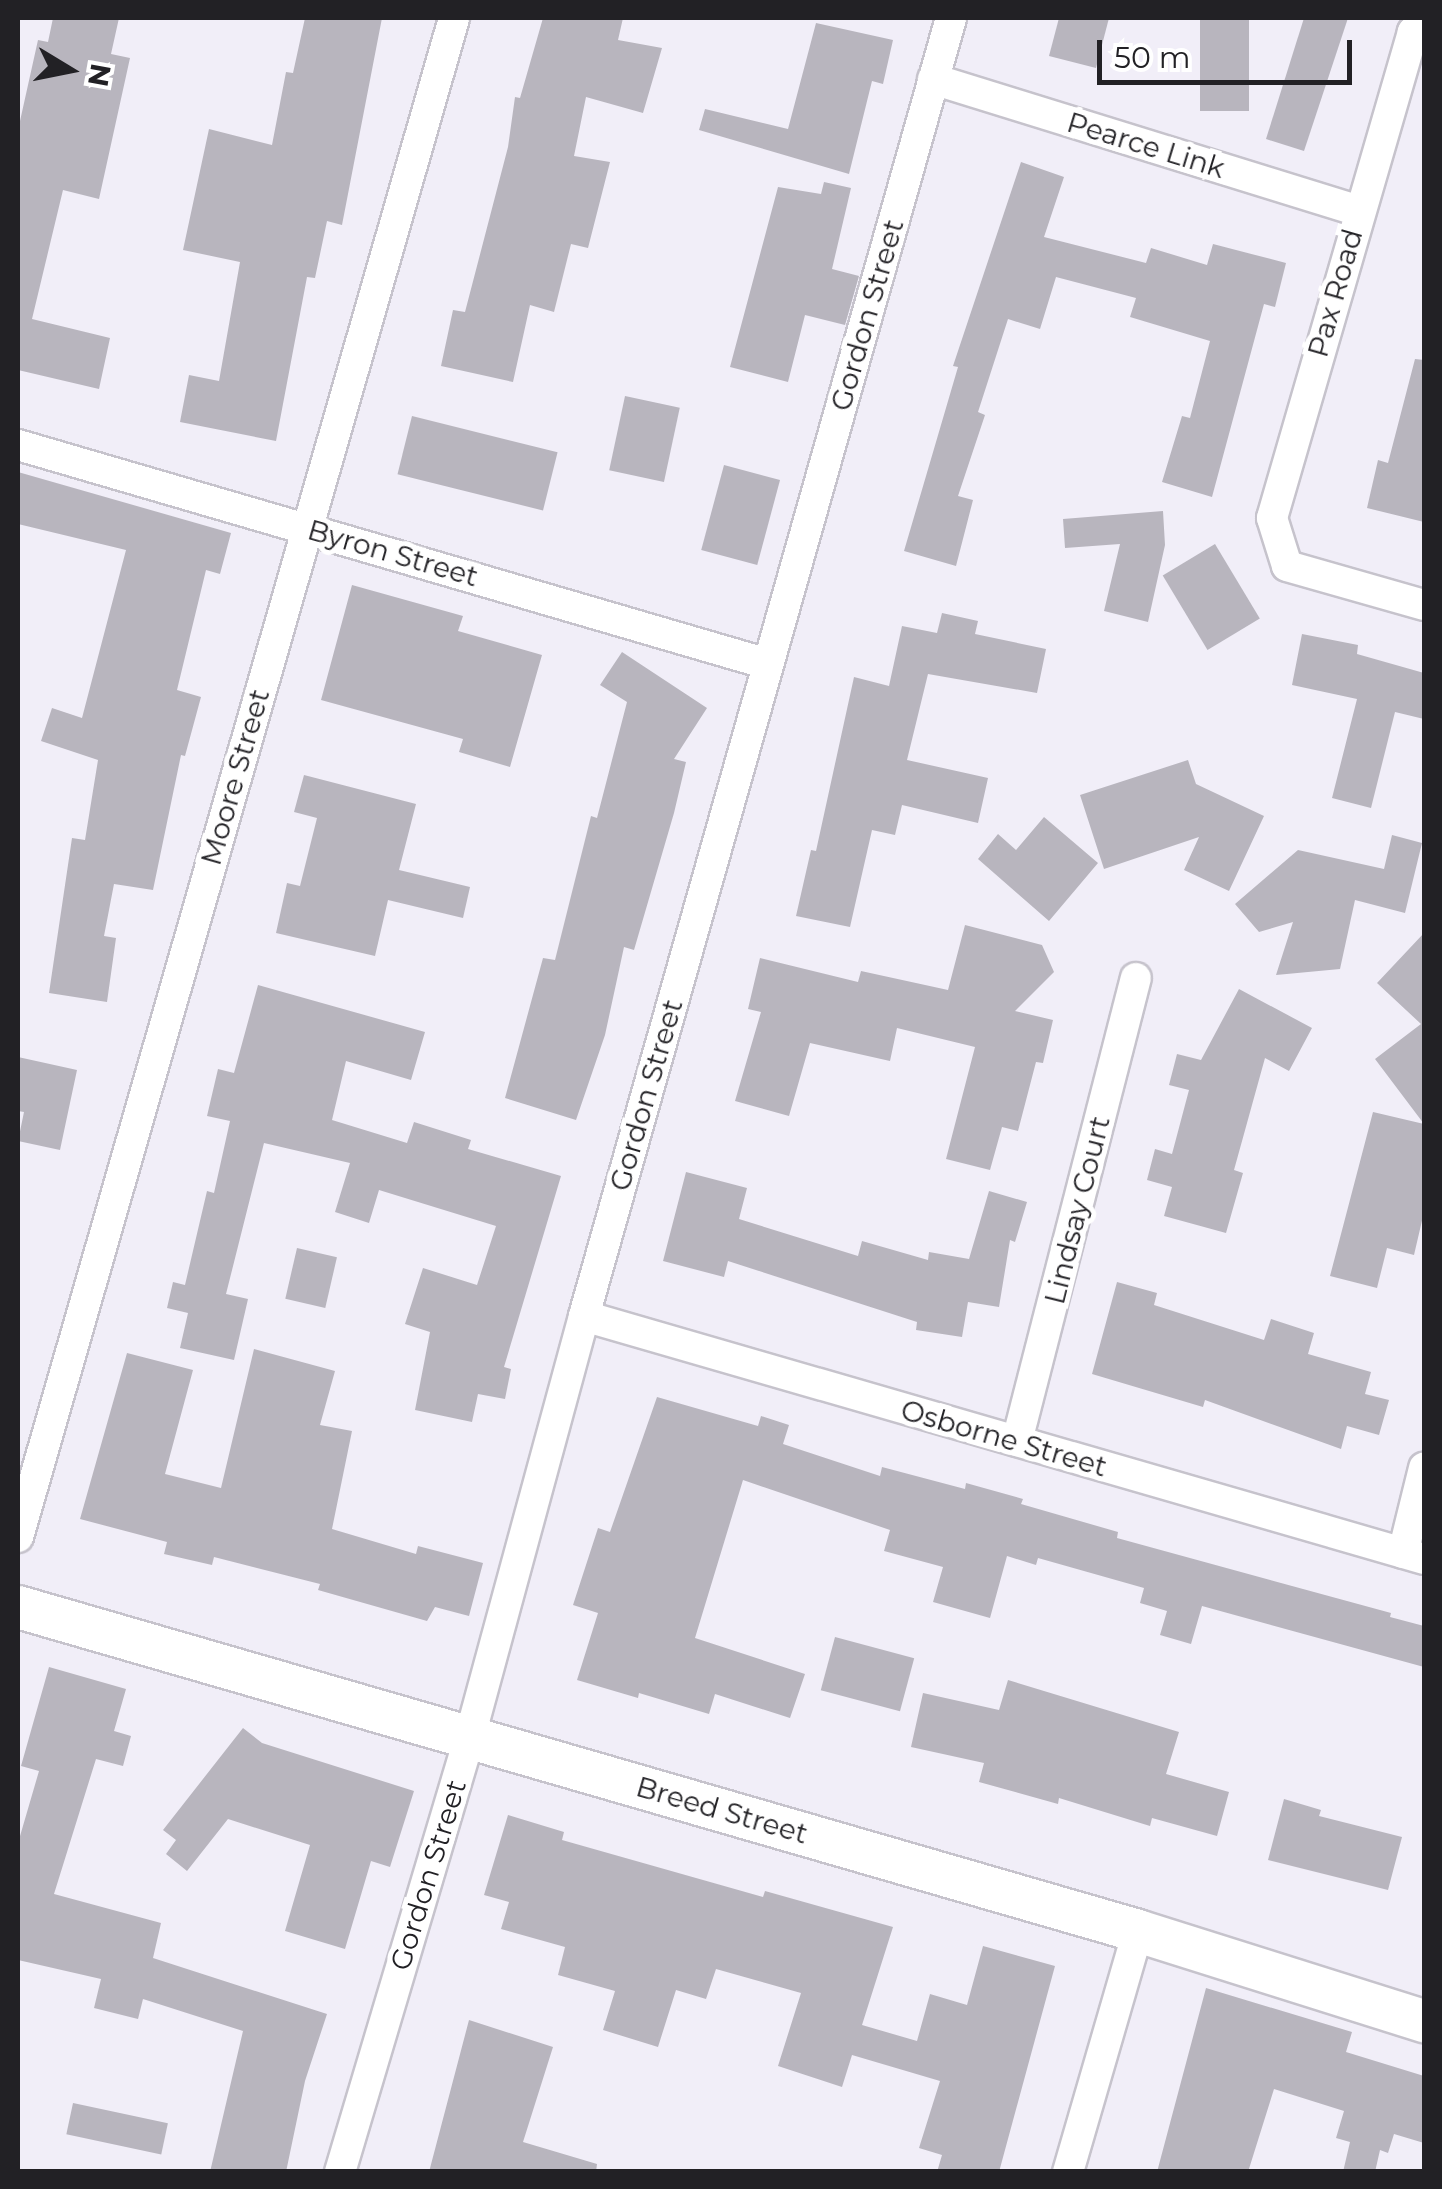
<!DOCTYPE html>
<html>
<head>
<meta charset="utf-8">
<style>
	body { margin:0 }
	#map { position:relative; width:1442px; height:2189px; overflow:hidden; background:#f1eef8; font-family:Montserrat,sans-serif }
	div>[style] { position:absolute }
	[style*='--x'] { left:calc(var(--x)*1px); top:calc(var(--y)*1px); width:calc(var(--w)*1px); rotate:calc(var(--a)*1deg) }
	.building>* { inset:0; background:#b8b5be; transform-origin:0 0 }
	.roads { filter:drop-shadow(2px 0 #c6c3cc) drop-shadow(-2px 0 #c6c3cc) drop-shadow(0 2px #c6c3cc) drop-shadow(0 -2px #c6c3cc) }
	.street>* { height:30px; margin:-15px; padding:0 15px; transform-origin:15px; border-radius:15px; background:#fff }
	.secondary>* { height:42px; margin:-21px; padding:0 21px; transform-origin:21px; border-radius:21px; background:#fff }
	span { translate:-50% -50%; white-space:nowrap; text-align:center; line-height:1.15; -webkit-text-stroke:10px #fff; paint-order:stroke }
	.street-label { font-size:28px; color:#222125 }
	.frame { position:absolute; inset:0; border:20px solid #222125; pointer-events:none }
	.north { position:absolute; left:20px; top:20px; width:100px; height:100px; -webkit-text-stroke:8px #fff; paint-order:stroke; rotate:100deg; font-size:28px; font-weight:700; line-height:40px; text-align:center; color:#222125 }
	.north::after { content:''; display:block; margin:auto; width:35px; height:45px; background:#222125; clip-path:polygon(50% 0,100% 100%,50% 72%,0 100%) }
	.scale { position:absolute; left:1097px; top:40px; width:255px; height:45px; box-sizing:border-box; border:5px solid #222125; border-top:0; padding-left:12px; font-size:30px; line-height:35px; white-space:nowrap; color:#222125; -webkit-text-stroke:8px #fff; paint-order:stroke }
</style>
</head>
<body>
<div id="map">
	<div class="building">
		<i style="clip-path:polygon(53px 18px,119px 18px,111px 54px,130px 58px,99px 199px,63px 190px,32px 319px,110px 338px,99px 389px,18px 370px,18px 130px,38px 40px,48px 42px)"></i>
		<i style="clip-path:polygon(305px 18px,382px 18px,342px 225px,327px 221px,315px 278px,307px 277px,276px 441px,180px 422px,189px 375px,219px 381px,240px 262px,183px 250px,209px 129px,272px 145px,286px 72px,293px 73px)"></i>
		<i style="clip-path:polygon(543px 18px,623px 18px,618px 40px,662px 48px,643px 113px,586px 97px,574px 156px,610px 162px,588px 248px,571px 244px,554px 312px,530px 305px,513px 382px,441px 366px,453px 310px,465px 312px,508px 147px,515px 97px,520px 98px)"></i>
		<i style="clip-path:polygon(1059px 18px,1109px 18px,1096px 68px,1049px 56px)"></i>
		<i style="left:1200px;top:18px;width:49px;height:93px"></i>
		<i style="clip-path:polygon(1304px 18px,1348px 18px,1304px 151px,1266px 139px)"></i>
		<i style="clip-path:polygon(816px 23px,893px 40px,883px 84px,872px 81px,849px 174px,699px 130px,705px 109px,788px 129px)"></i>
		<i style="clip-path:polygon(1021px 162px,1064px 177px,1044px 237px,1146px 263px,1151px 248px,1207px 265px,1213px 244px,1286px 263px,1275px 307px,1264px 304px,1212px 497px,1162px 482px,1182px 416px,1190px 418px,1210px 341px,1130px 317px,1136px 298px,1056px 277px,1040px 329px,1008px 319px,978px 412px,985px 415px,958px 496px,973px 500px,956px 566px,904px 551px,958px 367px,953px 366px)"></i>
		<i style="clip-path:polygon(824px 182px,851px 188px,832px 269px,859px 276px,845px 325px,805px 315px,788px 382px,730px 367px,778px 187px,821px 194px)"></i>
		<i style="clip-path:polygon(1415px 359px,1424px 360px,1424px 522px,1367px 508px,1378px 460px,1388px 463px)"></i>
		<i style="left:625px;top:396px;width:56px;height:76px;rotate:12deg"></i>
		<i style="left:412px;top:416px;width:150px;height:60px;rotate:14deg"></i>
		<i style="left:724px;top:465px;width:58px;height:88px;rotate:15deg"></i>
		<i style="clip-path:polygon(18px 472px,231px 533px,220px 574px,206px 570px,177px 690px,201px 697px,185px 756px,181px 755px,153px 890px,114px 884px,104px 936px,116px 938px,107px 1002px,49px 993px,72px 838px,85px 840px,98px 760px,41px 741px,52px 708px,82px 718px,126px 550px,18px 524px)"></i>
		<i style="clip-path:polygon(1163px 511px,1165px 545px,1148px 622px,1104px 611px,1120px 544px,1065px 548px,1063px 519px)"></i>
		<i style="left:1215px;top:544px;width:87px;height:61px;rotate:59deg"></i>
		<i style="clip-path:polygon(352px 585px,463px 616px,458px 631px,542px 655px,510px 767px,459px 752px,463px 739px,321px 700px)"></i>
		<i style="clip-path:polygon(942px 613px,978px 621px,975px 634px,1046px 649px,1037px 693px,928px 674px,907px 760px,988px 778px,978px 823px,902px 805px,895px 835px,872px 830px,850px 927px,796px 916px,811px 850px,816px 851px,854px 677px,889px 686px,902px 626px,937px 633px)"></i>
		<i style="clip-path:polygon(1302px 634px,1358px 645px,1357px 654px,1424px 673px,1424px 719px,1395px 712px,1371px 808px,1332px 798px,1357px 699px,1292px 685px)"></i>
		<i style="clip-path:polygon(622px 652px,707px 708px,674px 759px,686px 762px,674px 813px,634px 950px,624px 947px,605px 1035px,576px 1120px,505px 1098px,543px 958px,555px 960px,591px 816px,597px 818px,627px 702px,600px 685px)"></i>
		<i style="clip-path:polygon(1188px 760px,1196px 784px,1264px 816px,1229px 891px,1184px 870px,1199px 837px,1104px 869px,1080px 795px)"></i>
		<i style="clip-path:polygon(304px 775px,416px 804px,399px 870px,470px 887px,463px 918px,388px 900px,375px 956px,276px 933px,287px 883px,300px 886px,317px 818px,294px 812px)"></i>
		<i style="clip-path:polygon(1044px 817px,1098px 863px,1049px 921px,978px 859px,998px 834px,1016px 850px)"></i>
		<i style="clip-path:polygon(1392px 835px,1422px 843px,1405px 913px,1355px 900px,1340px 969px,1276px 975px,1293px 922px,1259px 932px,1235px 904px,1298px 850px,1384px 869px)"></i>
		<i style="clip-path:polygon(965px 925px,1042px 945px,1054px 972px,1015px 1011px,1053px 1020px,1043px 1063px,1036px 1062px,1018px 1131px,1002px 1127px,990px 1170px,946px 1159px,975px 1047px,897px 1028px,890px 1061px,810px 1043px,789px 1116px,735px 1101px,761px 1012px,748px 1009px,760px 958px,858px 982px,861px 971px,948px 990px)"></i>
		<i style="clip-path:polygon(1424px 933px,1424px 1124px,1375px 1059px,1421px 1024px,1377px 983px)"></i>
		<i style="clip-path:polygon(258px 985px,425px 1032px,411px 1080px,346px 1061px,332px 1120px,407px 1143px,414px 1122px,471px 1140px,468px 1149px,561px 1176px,504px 1367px,511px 1369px,505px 1399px,478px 1394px,472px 1422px,415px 1410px,430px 1332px,405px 1324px,423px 1268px,477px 1285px,496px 1226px,379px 1190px,369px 1223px,335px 1212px,350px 1163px,264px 1143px,226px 1294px,248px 1299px,234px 1360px,180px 1348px,188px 1313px,167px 1308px,173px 1282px,185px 1285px,207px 1191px,214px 1193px,230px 1121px,207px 1116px,218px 1069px,234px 1073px)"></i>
		<i style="clip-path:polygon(1239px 989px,1312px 1028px,1289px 1071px,1265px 1058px,1234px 1170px,1243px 1173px,1226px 1233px,1164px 1216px,1172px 1187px,1147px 1180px,1155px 1149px,1172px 1154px,1189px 1090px,1169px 1085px,1177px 1054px,1201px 1060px)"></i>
		<i style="clip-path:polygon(18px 1057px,77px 1070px,60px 1150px,18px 1141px,24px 1112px,18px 1111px)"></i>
		<i style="clip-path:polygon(1373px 1112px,1424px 1124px,1424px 1212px,1414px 1255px,1387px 1248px,1377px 1288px,1330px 1276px)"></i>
		<i style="clip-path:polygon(686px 1172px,747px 1188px,739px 1219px,858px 1256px,862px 1241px,928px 1260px,929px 1252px,969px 1259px,989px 1191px,1027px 1202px,1015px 1242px,1010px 1240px,999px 1307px,968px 1302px,962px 1337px,916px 1330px,917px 1322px,728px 1261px,724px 1277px,663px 1261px)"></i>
		<i style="left:297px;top:1248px;width:41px;height:52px;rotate:13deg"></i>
		<i style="clip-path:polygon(1117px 1282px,1157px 1293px,1154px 1305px,1264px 1340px,1271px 1319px,1314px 1333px,1308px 1354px,1371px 1372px,1365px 1394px,1389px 1400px,1379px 1435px,1347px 1426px,1341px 1449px,1205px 1400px,1203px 1407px,1092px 1374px)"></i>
		<i style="clip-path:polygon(254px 1349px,335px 1371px,320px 1425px,352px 1431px,332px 1529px,416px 1554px,418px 1546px,483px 1563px,469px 1616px,435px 1607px,427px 1621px,318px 1590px,320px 1584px,214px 1557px,212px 1565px,164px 1554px,167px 1542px,80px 1519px,127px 1353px,193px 1370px,165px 1474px,221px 1488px)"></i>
		<i style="clip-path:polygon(657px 1397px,758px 1426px,761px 1416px,789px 1425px,783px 1444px,880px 1476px,882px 1467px,965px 1489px,966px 1483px,1023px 1499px,1021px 1504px,1118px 1532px,1117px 1538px,1391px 1613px,1390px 1617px,1424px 1626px,1424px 1667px,1202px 1606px,1191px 1644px,1160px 1635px,1167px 1611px,1140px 1603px,1144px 1588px,1038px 1558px,1036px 1565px,1007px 1556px,990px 1618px,933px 1602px,943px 1567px,884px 1551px,890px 1530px,743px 1480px,695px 1638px,805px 1674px,790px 1718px,715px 1694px,709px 1714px,639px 1693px,638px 1698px,577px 1680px,598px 1613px,573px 1605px,598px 1528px,610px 1532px)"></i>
		<i style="left:835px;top:1637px;width:82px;height:55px;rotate:15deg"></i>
		<i style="clip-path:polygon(49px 1667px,126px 1689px,114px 1731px,131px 1736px,123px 1766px,96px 1759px,54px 1894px,161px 1923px,153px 1958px,327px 2014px,305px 2081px,286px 2172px,210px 2172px,243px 2031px,143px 1999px,138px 2019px,94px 2008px,101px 1979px,18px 1960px,18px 1843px,39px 1771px,21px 1766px)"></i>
		<i style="clip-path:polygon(1008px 1680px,1179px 1732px,1166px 1774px,1229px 1792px,1217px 1836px,1152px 1818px,1150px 1826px,1059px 1798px,1058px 1804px,979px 1782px,984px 1763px,911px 1747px,923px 1693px,999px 1710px)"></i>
		<i style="clip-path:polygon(243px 1728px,262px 1743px,414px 1791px,390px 1867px,371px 1861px,345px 1949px,285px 1931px,310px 1845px,228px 1819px,187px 1871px,166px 1854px,176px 1840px,163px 1830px)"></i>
		<i style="clip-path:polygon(1284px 1799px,1321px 1810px,1319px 1816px,1402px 1837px,1388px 1890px,1268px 1860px)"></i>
		<i style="clip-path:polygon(508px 1815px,564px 1832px,562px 1840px,763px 1897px,765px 1891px,893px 1927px,862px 2025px,917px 2041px,930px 1994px,967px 2005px,983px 1946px,1055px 1966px,999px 2172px,937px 2172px,942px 2155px,919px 2148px,940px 2081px,852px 2055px,842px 2087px,778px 2066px,801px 1993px,716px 1969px,706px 1999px,676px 1990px,658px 2047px,603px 2030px,615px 1991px,558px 1975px,565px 1947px,501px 1929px,509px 1902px,484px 1895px)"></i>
		<i style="clip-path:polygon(1206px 1988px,1352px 2032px,1346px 2052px,1424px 2076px,1424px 2143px,1394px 2134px,1388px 2153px,1380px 2150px,1375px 2172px,1343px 2172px,1350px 2142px,1336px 2138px,1344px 2111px,1274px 2089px,1248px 2172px,1157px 2172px)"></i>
		<i style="clip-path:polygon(469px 2020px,553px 2047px,523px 2142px,597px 2164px,596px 2172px,429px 2172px)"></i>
		<i style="left:73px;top:2103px;width:97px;height:32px;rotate:12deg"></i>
	</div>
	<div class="roads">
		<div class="street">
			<i style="--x:1424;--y:28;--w:12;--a:160"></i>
			<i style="--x:1413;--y:32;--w:506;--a:106.18"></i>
			<i style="--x:1272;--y:518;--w:50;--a:72.6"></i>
			<i style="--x:1287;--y:566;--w:142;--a:15.9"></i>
			<i style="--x:933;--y:79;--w:446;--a:17.2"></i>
			<i style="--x:18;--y:445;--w:781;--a:16.28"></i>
			<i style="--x:584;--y:1316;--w:874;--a:16.13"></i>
			<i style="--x:1017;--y:1441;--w:478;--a:-75.6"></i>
			<i style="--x:18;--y:1537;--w:1580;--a:-73.98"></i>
			<i style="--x:1403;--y:1553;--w:88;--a:-76.1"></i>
			<i style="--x:340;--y:2172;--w:455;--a:-73.4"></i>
			<i style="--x:470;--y:1736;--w:435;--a:-74.8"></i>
			<i style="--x:584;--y:1316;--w:1349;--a:-74.21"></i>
			<i style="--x:1068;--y:2172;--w:251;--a:-73.8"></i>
		</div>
		<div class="secondary">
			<i style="--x:18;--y:1607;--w:1166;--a:16.13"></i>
			<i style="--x:1138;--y:1931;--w:300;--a:17.5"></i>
		</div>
	</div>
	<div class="street-label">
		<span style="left:1146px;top:145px;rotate:17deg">Pearce Link</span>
		<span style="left:1335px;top:293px;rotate:-74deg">Pax Road</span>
		<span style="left:867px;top:315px;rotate:-74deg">Gordon Street</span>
		<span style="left:393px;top:553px;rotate:16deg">Byron Street</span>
		<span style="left:235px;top:777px;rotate:-74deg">Moore Street</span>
		<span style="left:646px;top:1095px;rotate:-74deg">Gordon Street</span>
		<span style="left:1077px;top:1210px;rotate:-76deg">Lindsay Court</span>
		<span style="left:1004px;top:1438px;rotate:16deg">Osborne Street</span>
		<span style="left:722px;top:1810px;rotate:16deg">Breed Street</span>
		<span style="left:428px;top:1875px;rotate:-73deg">Gordon Street</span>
	</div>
	<div class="frame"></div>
	<div class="north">N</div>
	<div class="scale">50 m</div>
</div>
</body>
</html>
